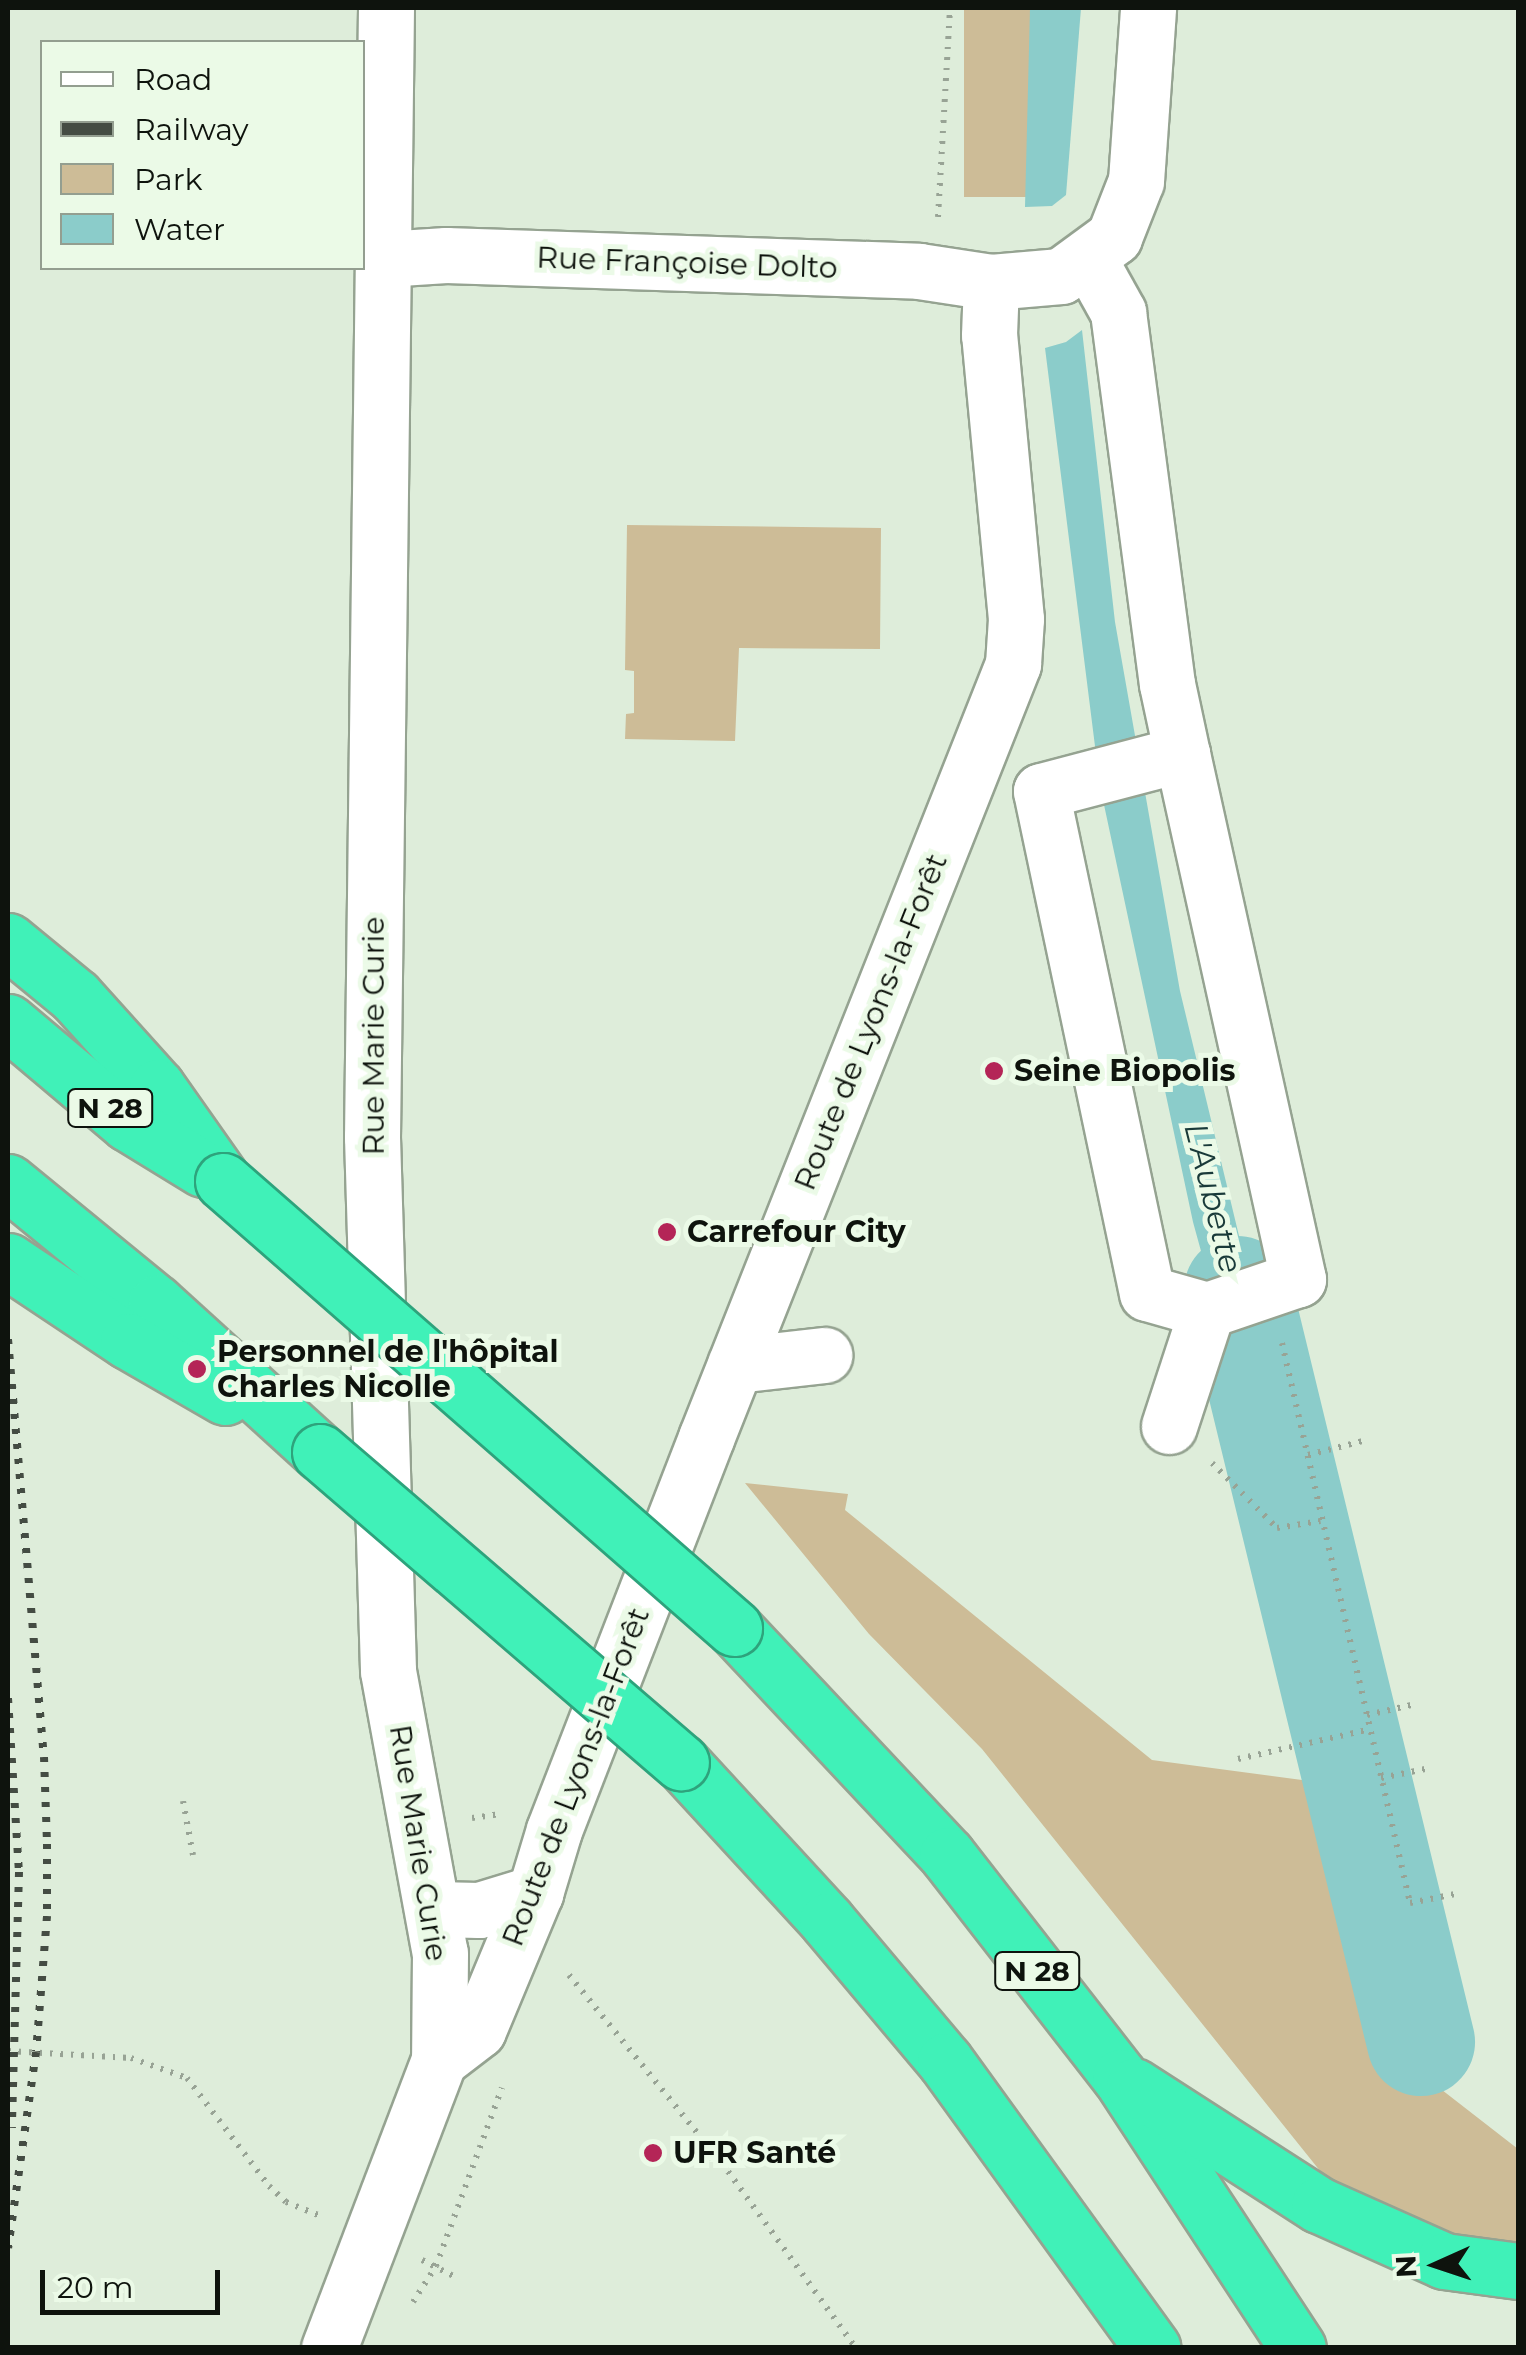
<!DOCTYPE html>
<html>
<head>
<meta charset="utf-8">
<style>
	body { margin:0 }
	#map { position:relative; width:1526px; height:2355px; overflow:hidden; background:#deedda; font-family:Montserrat,sans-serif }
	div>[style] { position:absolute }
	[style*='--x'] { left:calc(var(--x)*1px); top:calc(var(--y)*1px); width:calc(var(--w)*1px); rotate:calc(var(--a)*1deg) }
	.green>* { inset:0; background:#cdbc97; transform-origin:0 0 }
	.water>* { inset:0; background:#8bccca }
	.river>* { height:108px; margin:-54px; padding:0 54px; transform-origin:54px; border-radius:54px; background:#8bccca }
	.path>* { height:6px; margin-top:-3px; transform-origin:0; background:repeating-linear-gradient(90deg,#98a395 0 2.5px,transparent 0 10.5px) }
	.roads { filter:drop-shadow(2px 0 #95a391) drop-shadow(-2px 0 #95a391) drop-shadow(0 2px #95a391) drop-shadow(0 -2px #95a391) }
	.minor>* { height:55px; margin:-27.5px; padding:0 27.5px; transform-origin:27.5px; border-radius:27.5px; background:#fff }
	.highway>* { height:55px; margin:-27.5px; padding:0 27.5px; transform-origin:27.5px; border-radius:27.5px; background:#40f1b8 }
	.rail>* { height:8px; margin-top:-4px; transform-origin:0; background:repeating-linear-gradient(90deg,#444c43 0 5px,transparent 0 15px) }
	.bridges { filter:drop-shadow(2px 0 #2ea37c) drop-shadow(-2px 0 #2ea37c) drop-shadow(0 2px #2ea37c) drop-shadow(0 -2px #2ea37c) }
	.highway-bridge>* { height:55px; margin:-27.5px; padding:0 27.5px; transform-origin:27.5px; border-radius:27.5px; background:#40f1b8 }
	.dots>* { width:28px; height:28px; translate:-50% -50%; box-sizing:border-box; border:5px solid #ebfae7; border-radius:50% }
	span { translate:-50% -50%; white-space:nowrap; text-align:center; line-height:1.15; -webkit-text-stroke:10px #ebfae7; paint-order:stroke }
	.shield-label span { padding:2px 8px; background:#ebfae7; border:2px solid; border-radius:8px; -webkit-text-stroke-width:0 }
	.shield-label { font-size:28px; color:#0e130d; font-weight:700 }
	.street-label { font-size:30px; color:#0e130d }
	.poi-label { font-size:30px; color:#0e130d; font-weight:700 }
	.left { translate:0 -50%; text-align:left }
	.water-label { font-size:32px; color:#193a39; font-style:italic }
	.frame { position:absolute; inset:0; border:10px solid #0e130d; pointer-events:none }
	.legend { position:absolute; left:40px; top:40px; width:325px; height:230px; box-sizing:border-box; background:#ebfae7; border:2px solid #939e90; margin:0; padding:12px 18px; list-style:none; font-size:30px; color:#0e130d }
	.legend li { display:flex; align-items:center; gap:20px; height:50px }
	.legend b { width:50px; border:2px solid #939e90 }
	.north { position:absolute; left:1386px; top:2215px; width:100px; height:100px; -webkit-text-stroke:8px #ebfae7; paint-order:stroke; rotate:267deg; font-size:28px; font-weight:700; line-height:40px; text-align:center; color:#0e130d }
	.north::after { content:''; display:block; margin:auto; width:35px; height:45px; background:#0e130d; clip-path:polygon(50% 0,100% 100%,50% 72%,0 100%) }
	.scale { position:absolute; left:40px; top:2270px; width:180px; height:45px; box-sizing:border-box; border:5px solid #0e130d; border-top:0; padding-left:12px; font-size:30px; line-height:35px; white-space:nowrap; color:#0e130d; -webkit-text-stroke:8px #ebfae7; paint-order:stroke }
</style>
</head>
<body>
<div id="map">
	<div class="green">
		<i style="left:964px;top:8px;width:75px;height:189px"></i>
		<i style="clip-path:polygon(627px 525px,881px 528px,880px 649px,739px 648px,735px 741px,625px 739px,626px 714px,634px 713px,634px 671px,625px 670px)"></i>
		<i style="clip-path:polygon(745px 1483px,848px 1494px,845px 1510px,1152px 1760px,1347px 1786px,1415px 2069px,1518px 2149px,1518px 2244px,1357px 2217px,982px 1749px,869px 1634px)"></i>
	</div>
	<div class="water">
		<i style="clip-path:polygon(1030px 8px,1081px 8px,1066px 195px,1052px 206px,1025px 207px)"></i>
		<i style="clip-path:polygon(1082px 330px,1115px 622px,1180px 991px,1286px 1431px,1257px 1436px,1223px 1331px,1193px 1222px,1100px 786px,1045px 348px,1066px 342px)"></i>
	</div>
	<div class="river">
		<i style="--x:1238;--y:1290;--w:774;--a:76.32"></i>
	</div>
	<div class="path">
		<i style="--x:938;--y:217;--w:209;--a:-86.7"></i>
		<i style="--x:1282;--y:1343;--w:574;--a:77.12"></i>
		<i style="--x:1410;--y:1903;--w:46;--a:-11.3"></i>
		<i style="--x:1308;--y:1455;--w:57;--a:-14.3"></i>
		<i style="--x:1212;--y:1463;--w:92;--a:45"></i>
		<i style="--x:1277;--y:1528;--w:44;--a:-9.2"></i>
		<i style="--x:1367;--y:1715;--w:50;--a:-12.7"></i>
		<i style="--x:1238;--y:1759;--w:136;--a:-12.7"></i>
		<i style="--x:1381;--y:1778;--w:50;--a:-11.5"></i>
		<i style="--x:183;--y:1801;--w:55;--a:79.5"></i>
		<i style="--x:472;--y:1818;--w:27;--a:-8"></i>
		<i style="--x:569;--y:1975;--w:242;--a:50.9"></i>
		<i style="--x:722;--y:2163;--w:228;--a:54.1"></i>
		<i style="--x:8;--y:2051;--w:123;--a:3.3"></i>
		<i style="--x:131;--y:2058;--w:59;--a:19.7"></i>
		<i style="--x:187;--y:2078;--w:136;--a:52.8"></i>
		<i style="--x:269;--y:2186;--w:23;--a:43"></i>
		<i style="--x:286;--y:2202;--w:35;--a:22"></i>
		<i style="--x:422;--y:2260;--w:36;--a:27"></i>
		<i style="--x:413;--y:2302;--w:43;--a:-57.4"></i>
		<i style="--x:436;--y:2266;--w:190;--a:-69.7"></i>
	</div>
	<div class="roads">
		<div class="minor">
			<i style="--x:386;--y:8;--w:1129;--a:90.71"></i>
			<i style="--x:372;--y:1137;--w:534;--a:88.28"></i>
			<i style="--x:388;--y:1671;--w:287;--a:79.6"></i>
			<i style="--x:440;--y:1953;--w:107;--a:90.5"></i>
			<i style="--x:1088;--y:258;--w:62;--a:60.9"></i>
			<i style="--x:1118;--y:312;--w:375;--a:82.5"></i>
			<i style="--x:1167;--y:684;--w:72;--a:77.9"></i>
			<i style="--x:1182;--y:754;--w:538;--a:77.54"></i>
			<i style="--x:1298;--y:1279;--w:96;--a:161.2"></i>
			<i style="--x:1207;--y:1310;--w:62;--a:-164.2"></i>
			<i style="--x:1147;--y:1293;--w:513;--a:-101.92"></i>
			<i style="--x:1041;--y:791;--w:146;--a:-14.7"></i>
			<i style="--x:384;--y:259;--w:62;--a:-3.7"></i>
			<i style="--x:446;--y:255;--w:473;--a:1.9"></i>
			<i style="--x:919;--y:271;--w:73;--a:8.7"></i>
			<i style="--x:991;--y:282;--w:70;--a:-4.9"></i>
			<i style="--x:1061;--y:276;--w:66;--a:-36.3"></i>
			<i style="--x:1114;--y:237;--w:60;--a:-68.6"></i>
			<i style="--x:1136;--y:181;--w:173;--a:-86"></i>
			<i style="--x:735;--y:1365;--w:90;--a:-6.4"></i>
			<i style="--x:1169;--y:1426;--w:122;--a:-71.9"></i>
			<i style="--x:434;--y:1909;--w:45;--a:1.3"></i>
			<i style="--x:479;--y:1910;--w:59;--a:-16.9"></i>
			<i style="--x:329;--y:2348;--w:308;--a:-69.1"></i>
			<i style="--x:439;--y:2060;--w:49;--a:-37.6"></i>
			<i style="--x:478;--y:2030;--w:148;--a:-67.4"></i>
			<i style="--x:535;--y:1893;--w:66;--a:-73.2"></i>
			<i style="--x:554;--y:1830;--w:420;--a:-68.8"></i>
			<i style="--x:706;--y:1438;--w:833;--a:-68.36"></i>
			<i style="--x:1013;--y:664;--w:45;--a:-86.2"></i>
			<i style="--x:1016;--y:619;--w:285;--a:-95.4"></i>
			<i style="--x:989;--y:335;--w:53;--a:-87.8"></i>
		</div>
		<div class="highway">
			<i style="--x:8;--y:941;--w:87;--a:39.4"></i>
			<i style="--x:75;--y:996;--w:122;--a:48"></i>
			<i style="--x:157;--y:1087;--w:115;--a:54.9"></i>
			<i style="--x:8;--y:1022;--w:157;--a:40.1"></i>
			<i style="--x:128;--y:1123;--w:88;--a:31.5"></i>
			<i style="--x:8;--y:1182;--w:191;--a:39.3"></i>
			<i style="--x:156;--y:1303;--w:222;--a:42.3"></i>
			<i style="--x:8;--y:1261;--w:144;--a:33.7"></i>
			<i style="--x:128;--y:1341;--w:112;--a:30"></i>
			<i style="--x:734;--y:1628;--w:311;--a:46.8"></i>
			<i style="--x:947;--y:1855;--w:281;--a:52.1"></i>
			<i style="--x:1120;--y:2077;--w:324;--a:56.7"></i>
			<i style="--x:681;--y:1762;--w:216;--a:47.4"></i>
			<i style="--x:827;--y:1921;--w:183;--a:49.9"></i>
			<i style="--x:945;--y:2061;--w:354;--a:54.1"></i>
			<i style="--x:1134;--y:2086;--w:220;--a:32.8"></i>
			<i style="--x:1319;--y:2205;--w:137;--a:24.1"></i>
			<i style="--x:1444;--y:2261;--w:75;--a:7.7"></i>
		</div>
	</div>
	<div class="rail">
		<i style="--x:8;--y:1339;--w:420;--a:85.1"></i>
		<i style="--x:44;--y:1757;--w:87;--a:88"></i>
		<i style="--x:47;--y:1844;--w:72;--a:90"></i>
		<i style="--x:47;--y:1916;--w:136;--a:94.6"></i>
		<i style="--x:36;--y:2052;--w:198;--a:98.1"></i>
		<i style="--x:8;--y:1698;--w:174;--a:86.4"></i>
		<i style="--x:19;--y:1872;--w:256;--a:91.6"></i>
	</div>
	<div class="bridges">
		<div class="highway-bridge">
			<i style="--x:223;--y:1181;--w:679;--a:41.18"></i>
			<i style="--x:320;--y:1452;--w:476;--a:40.7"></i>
		</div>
	</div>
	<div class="dots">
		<i style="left:994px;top:1071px;background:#b42557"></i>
		<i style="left:667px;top:1232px;background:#b42557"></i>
		<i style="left:197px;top:1369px;background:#b42557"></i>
		<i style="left:653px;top:2153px;background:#b42557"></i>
	</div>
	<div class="shield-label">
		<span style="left:110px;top:1108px">N 28</span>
		<span style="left:1037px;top:1971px">N 28</span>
	</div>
	<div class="street-label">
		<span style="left:687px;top:263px;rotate:2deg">Rue Françoise Dolto</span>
		<span style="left:871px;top:1022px;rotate:-68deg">Route de Lyons-la-Forêt</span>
		<span style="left:374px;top:1036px;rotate:-90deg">Rue Marie Curie</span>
		<span style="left:576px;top:1777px;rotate:-69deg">Route de Lyons-la-Forêt</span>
		<span style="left:418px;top:1843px;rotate:81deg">Rue Marie Curie</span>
	</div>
	<div class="poi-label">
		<span class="left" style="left:1014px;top:1071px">Seine Biopolis</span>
		<span class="left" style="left:687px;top:1232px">Carrefour City</span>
		<span class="left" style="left:217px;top:1369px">Personnel de l'hôpital<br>Charles Nicolle</span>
		<span class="left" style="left:673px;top:2153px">UFR Santé</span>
	</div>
	<div class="water-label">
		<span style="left:1213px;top:1198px;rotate:76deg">L'Aubette</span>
	</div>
	<div class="frame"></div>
	<ul class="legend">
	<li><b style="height:12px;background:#fff"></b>Road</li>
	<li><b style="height:12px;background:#444c43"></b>Railway</li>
	<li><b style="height:28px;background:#cdbc97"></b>Park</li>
	<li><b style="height:28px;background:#8bccca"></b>Water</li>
	</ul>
	<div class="north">N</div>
	<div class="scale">20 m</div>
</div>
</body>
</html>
